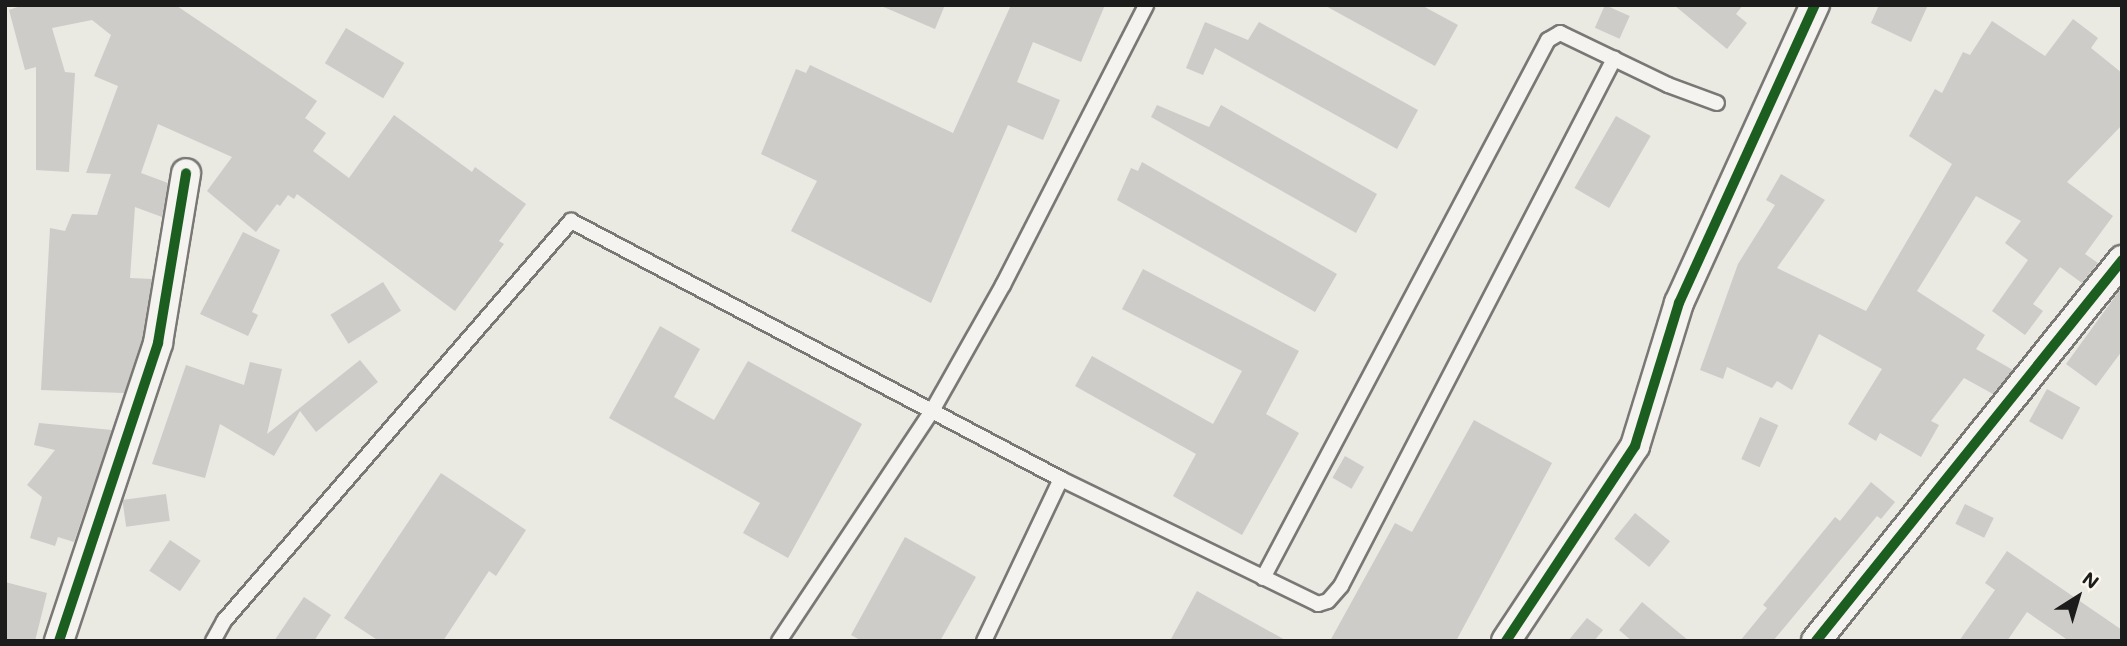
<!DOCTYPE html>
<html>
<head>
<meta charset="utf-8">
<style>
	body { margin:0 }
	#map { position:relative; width:2127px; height:646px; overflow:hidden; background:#eae9e2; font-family:Mali,sans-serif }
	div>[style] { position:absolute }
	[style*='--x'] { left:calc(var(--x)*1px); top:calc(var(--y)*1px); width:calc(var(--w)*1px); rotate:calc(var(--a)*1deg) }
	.building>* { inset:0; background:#cdccc8; transform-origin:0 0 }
	.roads { filter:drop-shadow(2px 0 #797875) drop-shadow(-2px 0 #797875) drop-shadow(0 2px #797875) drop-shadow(0 -2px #797875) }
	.service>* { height:14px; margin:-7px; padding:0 7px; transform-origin:7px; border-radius:7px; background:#f4f3ef }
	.minor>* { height:28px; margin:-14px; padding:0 14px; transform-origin:14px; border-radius:14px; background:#f4f3ef }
	.cycleway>* { height:10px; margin:-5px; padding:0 5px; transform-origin:5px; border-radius:5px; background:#1b5e20 }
	span { translate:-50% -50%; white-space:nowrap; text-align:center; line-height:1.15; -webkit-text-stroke:5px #fbf7ec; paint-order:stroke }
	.frame { position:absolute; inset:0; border:7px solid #1c1c1c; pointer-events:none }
	.north { position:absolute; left:2043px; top:562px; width:70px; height:70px; -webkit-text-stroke:5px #fbf7ec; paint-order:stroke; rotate:37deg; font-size:19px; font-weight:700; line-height:28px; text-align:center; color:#1c1c1c }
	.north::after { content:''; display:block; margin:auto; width:24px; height:32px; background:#1c1c1c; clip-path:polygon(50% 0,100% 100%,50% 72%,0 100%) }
</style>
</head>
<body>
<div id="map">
	<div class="building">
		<i style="clip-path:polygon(23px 5px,177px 6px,317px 101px,305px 118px,326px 133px,313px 151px,349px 178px,394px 115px,472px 172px,475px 167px,526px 204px,499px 241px,504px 244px,455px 311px,297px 194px,294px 199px,288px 195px,280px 206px,277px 204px,256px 232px,207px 191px,232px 157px,158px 124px,141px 173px,168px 183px,162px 217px,135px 207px,130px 278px,152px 279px,142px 339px,124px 393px,41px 390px,50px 228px,65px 231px,72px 214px,97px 215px,111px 174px,86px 173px,118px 86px,94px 76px,111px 35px,92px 20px,52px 28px,65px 72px,75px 73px,69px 172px,36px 170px,36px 67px,25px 70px,9px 10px)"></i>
		<i style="clip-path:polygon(879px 5px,945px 5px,935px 29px)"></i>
		<i style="clip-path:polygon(1011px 5px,1105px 5px,1081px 62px,1033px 42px,1017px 82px,1060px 100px,1043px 140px,1008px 125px,931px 303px,791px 231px,817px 181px,761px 154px,796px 69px,806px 73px,810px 65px,953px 133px)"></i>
		<i style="clip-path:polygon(1324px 5px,1421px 5px,1458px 25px,1435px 66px)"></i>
		<i style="left:1605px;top:5px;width:27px;height:25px;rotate:24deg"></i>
		<i style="clip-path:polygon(1674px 5px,1743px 5px,1736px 14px,1747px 23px,1727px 49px)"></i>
		<i style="clip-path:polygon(1879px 5px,1928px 5px,1911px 42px,1871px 23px)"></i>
		<i style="clip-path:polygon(2073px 19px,2098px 38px,2091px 48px,2122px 73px,2122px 125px,2067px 182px,2113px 216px,2085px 254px,2098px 263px,2082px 283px,2060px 267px,2033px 304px,2043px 311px,2025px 335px,1992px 311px,2028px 260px,2005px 243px,2021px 221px,1976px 196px,1917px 291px,1985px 335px,1976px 349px,2013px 370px,1993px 394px,1964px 378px,1931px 421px,1939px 425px,1921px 457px,1880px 433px,1876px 441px,1848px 424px,1882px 369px,1819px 334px,1792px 390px,1777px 381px,1772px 388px,1727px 367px,1723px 379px,1700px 370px,1738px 264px,1775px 205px,1766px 200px,1781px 174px,1825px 200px,1777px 268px,1866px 311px,1952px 164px,1909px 136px,1935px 89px,1942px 93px,1963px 52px,1970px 55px,1992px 21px,2045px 56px)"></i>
		<i style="clip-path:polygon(1205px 22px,1248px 40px,1259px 22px,1418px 110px,1397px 149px,1215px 48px,1203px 75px,1186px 68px)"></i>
		<i style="left:346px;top:28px;width:68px;height:41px;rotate:31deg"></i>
		<i style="clip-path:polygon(1157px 105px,1209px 127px,1221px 105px,1377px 194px,1356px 233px,1151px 117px)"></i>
		<i style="left:1616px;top:116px;width:40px;height:83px;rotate:30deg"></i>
		<i style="clip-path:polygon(1142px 162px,1337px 274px,1315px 312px,1117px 200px,1131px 168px,1138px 171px)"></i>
		<i style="clip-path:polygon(243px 232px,280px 250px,252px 312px,258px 315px,248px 336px,200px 314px)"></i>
		<i style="clip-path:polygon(1143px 269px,1299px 351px,1266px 414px,1299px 433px,1242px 535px,1173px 496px,1196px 454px,1075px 386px,1092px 356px,1213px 424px,1242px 371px,1122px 309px)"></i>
		<i style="left:383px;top:282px;width:34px;height:62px;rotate:58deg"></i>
		<i style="clip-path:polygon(2122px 287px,2122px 351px,2096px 386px,2066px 364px)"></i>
		<i style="clip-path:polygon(660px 326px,700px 349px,674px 397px,714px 420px,748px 361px,862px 424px,788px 558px,743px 533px,760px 503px,609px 418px)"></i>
		<i style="clip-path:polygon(360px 360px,378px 382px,316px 432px,300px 411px,274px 456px,220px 424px,205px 478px,152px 464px,186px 365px,244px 385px,250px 362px,282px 369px,267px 434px)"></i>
		<i style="left:2047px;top:389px;width:38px;height:37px;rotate:29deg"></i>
		<i style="left:1760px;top:417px;width:20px;height:46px;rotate:24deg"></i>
		<i style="clip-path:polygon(1474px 420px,1552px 463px,1456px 641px,1330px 641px,1395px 523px,1412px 532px)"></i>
		<i style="clip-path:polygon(39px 423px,112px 430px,74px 542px,58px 537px,55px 546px,30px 538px,42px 497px,27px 485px,55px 450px,34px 445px)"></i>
		<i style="left:1345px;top:456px;width:22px;height:25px;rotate:30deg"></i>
		<i style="clip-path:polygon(441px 473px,526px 530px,496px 576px,489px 571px,443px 641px,379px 641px,344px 618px)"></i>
		<i style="clip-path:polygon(1871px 482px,1895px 502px,1881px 519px,1877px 516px,1773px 641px,1740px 641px,1767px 608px,1763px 605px,1835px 517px,1840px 521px)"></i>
		<i style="left:166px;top:494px;width:27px;height:44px;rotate:82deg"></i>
		<i style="left:1965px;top:504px;width:32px;height:22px;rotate:26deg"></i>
		<i style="left:1635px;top:513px;width:45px;height:33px;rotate:39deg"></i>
		<i style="clip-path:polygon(905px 537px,976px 577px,940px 641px,862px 641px,851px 635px)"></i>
		<i style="left:170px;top:540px;width:37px;height:37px;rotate:34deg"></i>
		<i style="clip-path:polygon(2007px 551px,2122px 630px,2122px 641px,2069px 641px,2027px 612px,2007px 641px,1959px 641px,1995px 590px,1985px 583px)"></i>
		<i style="clip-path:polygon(5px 582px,47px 593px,35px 641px,5px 641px)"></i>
		<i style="clip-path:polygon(1197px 591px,1287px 641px,1170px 641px)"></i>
		<i style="clip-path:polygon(304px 597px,331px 615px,314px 641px,274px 641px)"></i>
		<i style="clip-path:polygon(1642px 602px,1689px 641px,1632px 641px,1619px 630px)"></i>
		<i style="clip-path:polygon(1587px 618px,1603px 630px,1594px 641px,1568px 641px)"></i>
	</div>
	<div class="roads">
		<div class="service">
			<i style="--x:1263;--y:578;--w:609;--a:-62.09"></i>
			<i style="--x:1548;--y:40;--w:14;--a:-30"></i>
			<i style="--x:1560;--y:33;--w:120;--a:25.7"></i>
			<i style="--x:1668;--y:85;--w:52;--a:20.2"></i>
			<i style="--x:213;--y:641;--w:23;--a:-61"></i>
			<i style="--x:224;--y:621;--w:530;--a:-49.06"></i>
			<i style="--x:571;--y:221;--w:554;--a:27.77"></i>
			<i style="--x:1061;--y:479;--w:286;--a:25.9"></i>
			<i style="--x:1318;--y:604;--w:10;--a:-17"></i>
			<i style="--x:1328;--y:601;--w:20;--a:-49"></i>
			<i style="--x:1341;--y:586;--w:594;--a:-62.61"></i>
			<i style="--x:779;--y:641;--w:276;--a:-56.4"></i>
			<i style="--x:932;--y:411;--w:145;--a:-60.6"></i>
			<i style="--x:1003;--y:285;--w:314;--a:-62.9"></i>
			<i style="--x:984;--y:641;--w:179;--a:-64.6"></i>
		</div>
		<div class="minor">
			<i style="--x:59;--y:641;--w:314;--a:-71.6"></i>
			<i style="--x:158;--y:343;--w:172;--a:-80.6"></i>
			<i style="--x:1506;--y:641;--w:234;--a:-56.5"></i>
			<i style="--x:1635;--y:446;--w:150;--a:-72.9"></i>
			<i style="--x:1679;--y:303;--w:328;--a:-65.5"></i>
			<i style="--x:1816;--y:641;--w:489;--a:-51.2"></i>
		</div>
	</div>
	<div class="cycleway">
		<i style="--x:59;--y:641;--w:314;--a:-71.6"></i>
		<i style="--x:158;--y:343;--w:172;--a:-80.6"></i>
		<i style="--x:1506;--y:641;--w:234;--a:-56.5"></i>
		<i style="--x:1635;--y:446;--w:150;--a:-72.9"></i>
		<i style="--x:1679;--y:303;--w:328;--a:-65.5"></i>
		<i style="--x:1816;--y:641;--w:489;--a:-51.2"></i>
	</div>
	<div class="frame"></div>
	<div class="north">N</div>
</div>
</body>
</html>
